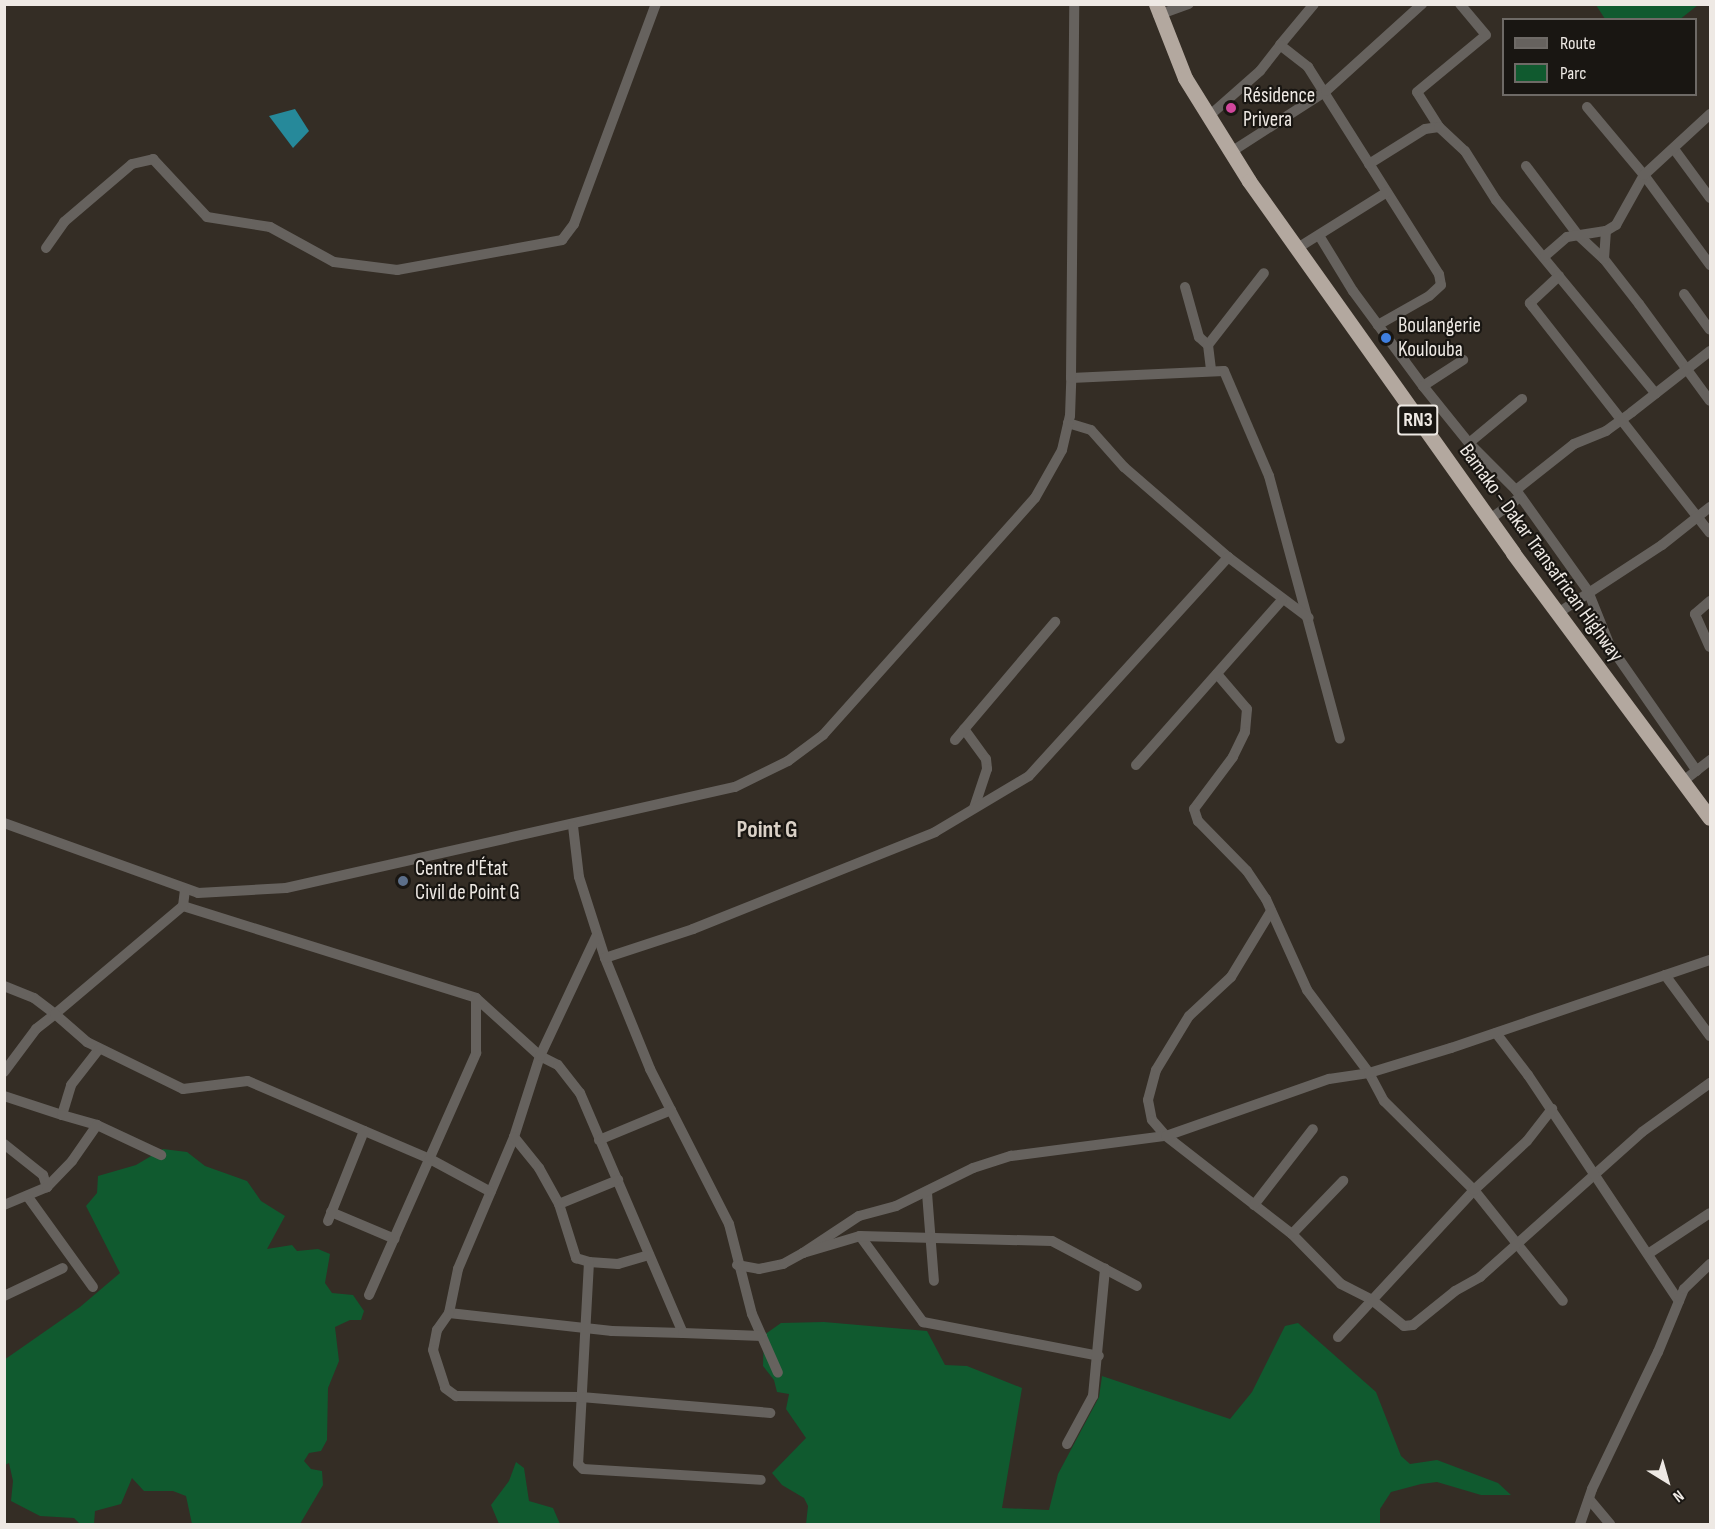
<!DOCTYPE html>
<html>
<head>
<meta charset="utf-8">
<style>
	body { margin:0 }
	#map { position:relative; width:1715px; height:1529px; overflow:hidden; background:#342d25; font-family:"Sofia Sans Condensed",sans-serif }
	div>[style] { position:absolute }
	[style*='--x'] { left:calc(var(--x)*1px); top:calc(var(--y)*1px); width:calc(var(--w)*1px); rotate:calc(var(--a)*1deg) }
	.green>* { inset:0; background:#105a2f }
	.water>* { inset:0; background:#26899a }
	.minor>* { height:10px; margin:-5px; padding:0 5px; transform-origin:5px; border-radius:5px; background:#66625e }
	.highway>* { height:15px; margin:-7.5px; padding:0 7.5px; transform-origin:7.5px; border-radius:7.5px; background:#b3a89f }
	.dots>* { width:16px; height:16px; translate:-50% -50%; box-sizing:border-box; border:3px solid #191612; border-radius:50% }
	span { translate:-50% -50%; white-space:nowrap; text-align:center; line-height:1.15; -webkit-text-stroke:4.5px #191612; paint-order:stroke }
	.shield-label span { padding:2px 4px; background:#191612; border:2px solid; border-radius:4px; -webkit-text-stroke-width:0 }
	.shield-label { font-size:20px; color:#eee9e4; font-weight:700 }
	.poi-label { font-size:21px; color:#eee9e4 }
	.left { translate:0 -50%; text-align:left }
	.street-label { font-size:21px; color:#eee9e4 }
	.quarter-label { font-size:24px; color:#dad1c7; font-weight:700 }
	.frame { position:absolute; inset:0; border:6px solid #eee9e4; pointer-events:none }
	.legend { position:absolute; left:1502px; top:18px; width:195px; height:78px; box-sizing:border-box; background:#191612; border:2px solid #6e6a66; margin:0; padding:8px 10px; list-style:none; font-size:18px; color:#eee9e4 }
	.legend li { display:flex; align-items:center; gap:12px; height:30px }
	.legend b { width:30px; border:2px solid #6e6a66 }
	.north { position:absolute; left:1637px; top:1451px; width:60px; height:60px; -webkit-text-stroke:4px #191612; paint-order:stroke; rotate:143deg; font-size:16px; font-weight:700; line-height:24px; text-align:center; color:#eee9e4 }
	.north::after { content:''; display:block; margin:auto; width:21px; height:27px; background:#eee9e4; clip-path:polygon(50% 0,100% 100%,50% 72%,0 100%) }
</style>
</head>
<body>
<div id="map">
	<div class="green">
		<i style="clip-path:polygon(1596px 5px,1698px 5px,1679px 20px,1605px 19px)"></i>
		<i style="clip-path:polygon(163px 1149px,187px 1152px,205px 1166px,247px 1181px,261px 1201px,285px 1216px,267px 1249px,292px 1245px,297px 1251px,318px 1249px,330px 1254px,325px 1283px,332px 1293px,353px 1295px,364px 1311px,361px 1320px,350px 1320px,335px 1327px,339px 1361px,328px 1388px,327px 1440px,321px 1451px,309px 1453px,304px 1461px,311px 1469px,322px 1471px,323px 1485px,300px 1524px,192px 1524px,186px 1496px,173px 1491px,144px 1491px,132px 1478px,121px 1504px,95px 1511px,94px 1524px,80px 1524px,74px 1518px,40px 1516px,11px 1501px,13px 1481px,9px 1463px,5px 1465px,4px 1360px,80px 1307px,120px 1273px,86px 1206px,97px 1193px,98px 1176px,136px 1165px)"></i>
		<i style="clip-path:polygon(824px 1322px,927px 1331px,945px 1365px,967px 1366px,1022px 1388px,1002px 1508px,1049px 1510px,1058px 1474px,1099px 1397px,1102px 1376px,1230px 1419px,1252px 1392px,1285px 1326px,1298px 1323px,1376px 1392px,1401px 1456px,1410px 1464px,1437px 1460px,1498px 1483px,1511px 1495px,1481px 1495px,1437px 1482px,1421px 1484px,1391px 1492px,1380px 1509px,1380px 1524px,806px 1524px,808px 1506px,804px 1498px,782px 1485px,772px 1473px,806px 1438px,786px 1409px,789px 1394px,777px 1392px,774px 1380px,763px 1366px,764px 1335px,781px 1323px)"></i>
		<i style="clip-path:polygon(516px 1462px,524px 1468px,529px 1501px,553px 1508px,560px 1524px,499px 1524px,491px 1505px,509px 1481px)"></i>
	</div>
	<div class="water">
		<i style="clip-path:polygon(295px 109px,309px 131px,293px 148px,269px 116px)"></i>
	</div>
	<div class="minor">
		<i style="--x:1158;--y:15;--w:33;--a:-20"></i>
		<i style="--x:1280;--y:45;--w:53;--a:-50.3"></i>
		<i style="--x:1587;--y:107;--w:89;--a:50"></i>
		<i style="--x:1644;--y:175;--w:112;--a:53.7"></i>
		<i style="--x:1209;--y:116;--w:68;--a:-41.4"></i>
		<i style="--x:1260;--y:71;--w:33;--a:-52"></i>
		<i style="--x:1280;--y:45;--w:36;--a:38"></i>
		<i style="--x:1308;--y:67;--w:245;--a:57.7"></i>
		<i style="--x:1439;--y:274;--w:11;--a:80"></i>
		<i style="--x:1441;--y:285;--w:16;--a:137"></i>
		<i style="--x:1429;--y:296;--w:59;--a:150.4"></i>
		<i style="--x:1439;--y:127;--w:41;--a:-122.2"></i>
		<i style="--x:1417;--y:92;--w:89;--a:-39.6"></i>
		<i style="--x:1486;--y:35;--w:40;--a:-130"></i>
		<i style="--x:1674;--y:149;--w:61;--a:53.7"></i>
		<i style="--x:1231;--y:152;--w:113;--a:-32.7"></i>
		<i style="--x:1326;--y:91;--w:130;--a:-42.2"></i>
		<i style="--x:1369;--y:164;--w:66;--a:-32"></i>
		<i style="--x:1425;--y:129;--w:14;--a:-8"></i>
		<i style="--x:1439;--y:127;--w:35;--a:43"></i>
		<i style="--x:1465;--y:151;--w:58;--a:57.7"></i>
		<i style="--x:1496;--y:200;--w:251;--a:50.5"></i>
		<i style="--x:1526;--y:166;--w:86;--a:53"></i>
		<i style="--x:1578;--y:235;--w:35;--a:43"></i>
		<i style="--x:1604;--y:259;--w:57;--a:52.1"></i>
		<i style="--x:1639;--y:304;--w:120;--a:53.8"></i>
		<i style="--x:1320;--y:237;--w:63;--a:58.6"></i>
		<i style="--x:1353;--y:291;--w:118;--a:53.6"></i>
		<i style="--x:1423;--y:386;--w:73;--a:51.1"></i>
		<i style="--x:1469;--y:443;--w:66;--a:45"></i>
		<i style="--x:1516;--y:490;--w:124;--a:54.5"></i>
		<i style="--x:1588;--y:591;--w:59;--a:68.2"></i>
		<i style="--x:1610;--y:646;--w:152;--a:55.2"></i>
		<i style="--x:46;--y:248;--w:32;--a:-55"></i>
		<i style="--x:64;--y:222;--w:89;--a:-40.5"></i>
		<i style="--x:132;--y:164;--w:22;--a:-13"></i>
		<i style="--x:153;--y:159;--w:79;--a:47"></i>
		<i style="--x:207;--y:217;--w:64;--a:9"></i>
		<i style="--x:270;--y:227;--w:73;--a:28.7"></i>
		<i style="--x:334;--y:262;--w:64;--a:7.2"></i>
		<i style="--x:397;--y:270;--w:168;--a:-10.3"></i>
		<i style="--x:562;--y:240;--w:20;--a:-53"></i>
		<i style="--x:574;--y:224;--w:235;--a:-69.6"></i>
		<i style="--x:1296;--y:249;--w:107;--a:-32.1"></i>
		<i style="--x:1545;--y:256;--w:29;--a:-41"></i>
		<i style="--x:1567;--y:237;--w:39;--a:-9"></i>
		<i style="--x:1606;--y:231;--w:12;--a:-31"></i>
		<i style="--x:1616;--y:225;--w:57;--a:-60.8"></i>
		<i style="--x:1644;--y:175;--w:90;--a:-42.7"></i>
		<i style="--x:1604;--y:259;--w:28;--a:-86"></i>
		<i style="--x:1559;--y:276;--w:40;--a:137"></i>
		<i style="--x:1530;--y:303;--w:4;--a:56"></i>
		<i style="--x:1532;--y:306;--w:288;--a:51.9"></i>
		<i style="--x:1185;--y:287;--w:52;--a:74.4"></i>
		<i style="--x:1199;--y:337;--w:12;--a:42"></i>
		<i style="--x:1208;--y:345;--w:23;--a:83"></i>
		<i style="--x:1684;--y:294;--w:44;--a:54.2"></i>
		<i style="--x:1208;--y:345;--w:91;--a:-52.1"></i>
		<i style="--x:1071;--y:378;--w:153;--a:-2.6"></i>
		<i style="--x:1224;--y:371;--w:114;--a:66.8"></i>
		<i style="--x:1269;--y:476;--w:272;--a:74.9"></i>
		<i style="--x:1423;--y:386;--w:48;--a:-33"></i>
		<i style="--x:1068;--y:423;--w:24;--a:17"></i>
		<i style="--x:1091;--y:430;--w:50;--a:48.3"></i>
		<i style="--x:1124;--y:467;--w:138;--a:40.9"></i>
		<i style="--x:1228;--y:557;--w:101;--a:37"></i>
		<i style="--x:1469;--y:443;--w:69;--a:-39.7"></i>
		<i style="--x:1516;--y:490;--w:74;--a:-38.4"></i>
		<i style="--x:1574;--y:444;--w:35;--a:-22"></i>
		<i style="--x:1606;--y:431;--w:32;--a:-36"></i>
		<i style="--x:1632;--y:412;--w:99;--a:-38"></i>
		<i style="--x:1490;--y:519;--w:37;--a:-36"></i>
		<i style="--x:1710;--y:601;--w:20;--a:139"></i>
		<i style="--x:1695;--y:614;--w:36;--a:66"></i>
		<i style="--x:1558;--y:613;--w:124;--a:-33.2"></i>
		<i style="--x:1662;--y:545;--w:61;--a:-38.4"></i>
		<i style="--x:1217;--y:674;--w:46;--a:49.4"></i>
		<i style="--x:1247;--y:709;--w:23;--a:95"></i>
		<i style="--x:1245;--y:732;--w:28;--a:116"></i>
		<i style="--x:1233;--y:757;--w:65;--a:126.9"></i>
		<i style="--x:1194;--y:809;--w:13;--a:72"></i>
		<i style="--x:1198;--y:821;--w:70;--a:45.6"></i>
		<i style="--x:1247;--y:871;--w:34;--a:56"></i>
		<i style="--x:1266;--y:899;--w:100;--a:65.7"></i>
		<i style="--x:1307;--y:990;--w:104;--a:53.2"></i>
		<i style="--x:1369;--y:1073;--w:32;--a:62"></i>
		<i style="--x:1384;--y:1101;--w:127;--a:44.7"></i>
		<i style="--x:1474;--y:1190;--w:142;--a:51.3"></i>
		<i style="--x:964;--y:729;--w:37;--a:54"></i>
		<i style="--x:986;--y:759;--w:10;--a:84"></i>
		<i style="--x:987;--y:769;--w:41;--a:108.4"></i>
		<i style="--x:955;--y:740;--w:155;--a:-49.7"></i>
		<i style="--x:1136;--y:765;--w:220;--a:-48.5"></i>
		<i style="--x:1682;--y:782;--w:36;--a:-38"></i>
		<i style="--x:4;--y:823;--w:206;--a:19.8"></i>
		<i style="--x:198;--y:893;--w:88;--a:-3.3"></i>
		<i style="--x:286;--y:888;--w:460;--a:-12.7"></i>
		<i style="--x:735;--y:787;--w:59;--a:-26.1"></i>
		<i style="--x:788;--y:761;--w:44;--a:-36.6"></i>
		<i style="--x:823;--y:735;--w:318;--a:-48.2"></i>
		<i style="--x:1035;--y:498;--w:55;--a:-60.6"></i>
		<i style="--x:1062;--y:450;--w:35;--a:-77"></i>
		<i style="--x:1070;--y:416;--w:38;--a:-88"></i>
		<i style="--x:1071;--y:378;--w:374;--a:-89.5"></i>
		<i style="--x:573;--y:826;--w:51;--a:83.3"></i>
		<i style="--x:579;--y:877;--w:85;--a:72.2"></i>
		<i style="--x:605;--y:958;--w:120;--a:67.9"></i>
		<i style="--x:650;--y:1069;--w:174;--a:63"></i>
		<i style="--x:729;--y:1224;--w:93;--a:75.7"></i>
		<i style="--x:752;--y:1314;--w:64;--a:66.2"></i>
		<i style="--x:183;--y:906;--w:307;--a:17.4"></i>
		<i style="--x:476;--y:998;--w:86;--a:42.2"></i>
		<i style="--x:540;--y:1056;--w:20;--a:27"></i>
		<i style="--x:558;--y:1065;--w:36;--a:52"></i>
		<i style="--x:580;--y:1093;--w:261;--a:66.8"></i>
		<i style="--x:683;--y:1333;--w:71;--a:-178.4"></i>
		<i style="--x:612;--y:1331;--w:164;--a:-173.7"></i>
		<i style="--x:449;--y:1313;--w:45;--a:-78.4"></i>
		<i style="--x:458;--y:1269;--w:143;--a:-67"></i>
		<i style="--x:514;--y:1137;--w:85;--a:-72.2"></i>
		<i style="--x:540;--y:1056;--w:134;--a:-64.8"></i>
		<i style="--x:1271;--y:911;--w:77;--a:121.2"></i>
		<i style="--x:1231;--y:977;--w:57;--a:137.1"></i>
		<i style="--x:1189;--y:1016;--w:63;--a:121.4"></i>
		<i style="--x:1156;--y:1070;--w:31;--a:105"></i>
		<i style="--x:1148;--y:1100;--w:20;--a:79"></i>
		<i style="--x:1152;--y:1120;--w:21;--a:49"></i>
		<i style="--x:1166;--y:1136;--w:160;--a:37.9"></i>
		<i style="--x:1292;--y:1234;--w:70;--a:45.6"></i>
		<i style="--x:1341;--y:1284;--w:35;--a:27"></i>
		<i style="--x:1372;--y:1300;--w:41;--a:39.1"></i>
		<i style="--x:1404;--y:1326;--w:9;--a:-6"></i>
		<i style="--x:1413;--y:1325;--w:54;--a:-39"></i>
		<i style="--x:1455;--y:1291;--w:29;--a:-29"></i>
		<i style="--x:1480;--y:1277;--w:217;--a:-41.8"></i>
		<i style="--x:1642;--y:1132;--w:84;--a:-35.8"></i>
		<i style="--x:605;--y:958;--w:93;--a:-18.2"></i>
		<i style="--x:693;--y:929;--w:261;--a:-21.8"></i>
		<i style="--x:935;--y:832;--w:109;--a:-30.8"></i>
		<i style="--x:1029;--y:776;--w:296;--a:-47.7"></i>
		<i style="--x:1665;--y:975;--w:76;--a:53.6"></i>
		<i style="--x:4;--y:986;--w:32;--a:22"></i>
		<i style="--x:34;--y:998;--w:26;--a:37"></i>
		<i style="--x:55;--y:1014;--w:167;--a:-40.2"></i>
		<i style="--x:183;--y:906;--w:17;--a:-83"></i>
		<i style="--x:1496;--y:1033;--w:53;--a:52.7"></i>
		<i style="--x:1528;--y:1075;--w:272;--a:56.3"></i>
		<i style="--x:4;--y:1072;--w:54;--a:-53.3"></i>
		<i style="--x:36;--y:1029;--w:24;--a:-38"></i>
		<i style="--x:55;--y:1014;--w:43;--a:41.2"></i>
		<i style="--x:87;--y:1042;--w:107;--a:26.1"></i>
		<i style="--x:183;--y:1089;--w:65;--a:-7"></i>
		<i style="--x:248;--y:1081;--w:198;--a:23.2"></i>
		<i style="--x:430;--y:1159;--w:69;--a:28.4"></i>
		<i style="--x:4;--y:1096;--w:61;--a:18.1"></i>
		<i style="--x:62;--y:1115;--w:31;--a:-73"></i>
		<i style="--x:71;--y:1085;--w:46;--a:-52.1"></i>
		<i style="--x:62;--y:1115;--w:36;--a:16"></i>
		<i style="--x:97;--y:1125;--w:71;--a:25.1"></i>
		<i style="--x:514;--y:1137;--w:40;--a:51"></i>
		<i style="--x:539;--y:1168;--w:41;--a:60.9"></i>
		<i style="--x:559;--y:1204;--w:57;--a:72.5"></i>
		<i style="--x:576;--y:1258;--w:14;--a:17"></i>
		<i style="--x:599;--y:1140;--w:78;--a:-22.6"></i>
		<i style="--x:4;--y:1144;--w:50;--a:38.5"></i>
		<i style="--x:43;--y:1175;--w:13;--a:72"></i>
		<i style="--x:927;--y:1193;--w:88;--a:85.5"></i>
		<i style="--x:28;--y:1197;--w:111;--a:54.2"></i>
		<i style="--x:559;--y:1204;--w:64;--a:-22.1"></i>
		<i style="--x:4;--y:1205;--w:47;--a:-22.7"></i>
		<i style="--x:47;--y:1187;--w:36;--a:-46"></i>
		<i style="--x:72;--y:1161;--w:44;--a:-55.2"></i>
		<i style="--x:1254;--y:1205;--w:96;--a:-52.2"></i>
		<i style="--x:331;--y:1212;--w:69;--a:22.9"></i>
		<i style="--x:328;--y:1221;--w:97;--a:-68.2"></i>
		<i style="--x:1292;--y:1234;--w:74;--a:-46.1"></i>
		<i style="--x:860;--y:1236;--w:107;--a:53.8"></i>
		<i style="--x:923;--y:1322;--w:179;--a:10.9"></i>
		<i style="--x:803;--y:1253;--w:67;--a:-33.5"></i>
		<i style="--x:859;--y:1216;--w:38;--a:-15"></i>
		<i style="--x:896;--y:1206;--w:86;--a:-26.3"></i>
		<i style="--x:973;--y:1168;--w:40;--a:-18"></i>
		<i style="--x:1011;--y:1156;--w:156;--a:-7.4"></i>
		<i style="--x:1166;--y:1136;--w:173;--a:-19.3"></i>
		<i style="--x:1329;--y:1079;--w:40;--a:-8.5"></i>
		<i style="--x:1369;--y:1073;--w:86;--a:-17"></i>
		<i style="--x:1451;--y:1048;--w:274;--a:-18.8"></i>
		<i style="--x:1648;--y:1254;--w:74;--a:-33.5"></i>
		<i style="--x:649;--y:1255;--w:32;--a:164"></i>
		<i style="--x:618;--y:1264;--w:29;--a:-176"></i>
		<i style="--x:589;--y:1262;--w:202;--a:93.1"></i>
		<i style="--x:578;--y:1464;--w:7;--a:45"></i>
		<i style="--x:583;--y:1469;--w:178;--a:3.5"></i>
		<i style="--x:737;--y:1265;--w:22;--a:10"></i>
		<i style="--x:759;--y:1269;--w:25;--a:-12"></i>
		<i style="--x:783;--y:1264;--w:23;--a:-29"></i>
		<i style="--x:803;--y:1253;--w:59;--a:-16.6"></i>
		<i style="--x:860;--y:1236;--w:192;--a:1.5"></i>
		<i style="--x:1052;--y:1241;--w:96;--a:27.9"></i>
		<i style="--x:369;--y:1295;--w:265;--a:-66.1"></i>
		<i style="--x:476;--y:1053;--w:55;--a:-90"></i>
		<i style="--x:4;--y:1296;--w:65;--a:-25.4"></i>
		<i style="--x:449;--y:1313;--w:21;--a:125"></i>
		<i style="--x:437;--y:1330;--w:20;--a:101"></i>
		<i style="--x:433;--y:1350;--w:40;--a:72"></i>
		<i style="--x:445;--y:1388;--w:14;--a:36"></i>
		<i style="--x:456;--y:1396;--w:125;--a:0.5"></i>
		<i style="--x:581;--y:1397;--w:190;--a:4.8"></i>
		<i style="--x:683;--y:1333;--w:79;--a:2.2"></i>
		<i style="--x:1338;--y:1337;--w:200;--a:-47.2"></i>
		<i style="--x:1474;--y:1190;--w:72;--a:-42.8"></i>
		<i style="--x:1527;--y:1141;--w:41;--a:-52"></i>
		<i style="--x:1067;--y:1444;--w:55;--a:-61.6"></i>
		<i style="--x:1093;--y:1396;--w:128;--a:-84.6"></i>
		<i style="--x:1589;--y:1499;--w:33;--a:50"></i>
		<i style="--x:1580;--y:1524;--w:37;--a:-71"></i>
		<i style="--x:1592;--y:1489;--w:152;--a:-64.3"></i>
		<i style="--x:1658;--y:1352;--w:68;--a:-67.6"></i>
		<i style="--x:1684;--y:1289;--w:36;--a:-44"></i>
	</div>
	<div class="highway">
		<i style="--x:1156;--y:4;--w:79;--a:68.6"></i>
		<i style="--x:1185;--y:78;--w:121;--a:58.1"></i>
		<i style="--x:1249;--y:181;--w:456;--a:54.6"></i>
		<i style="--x:1513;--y:553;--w:330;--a:53.4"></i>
	</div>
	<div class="dots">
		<i style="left:1231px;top:108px;background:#d1479c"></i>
		<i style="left:1386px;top:338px;background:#3f7fe0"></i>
		<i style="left:403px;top:881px;background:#5c6f8a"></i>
	</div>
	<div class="shield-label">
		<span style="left:1418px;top:420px">RN3</span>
	</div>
	<div class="poi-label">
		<span class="left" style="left:1243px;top:108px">Résidence<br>Privera</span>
		<span class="left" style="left:1398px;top:338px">Boulangerie<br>Koulouba</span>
		<span class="left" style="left:415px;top:881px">Centre d'État<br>Civil de Point G</span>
	</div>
	<div class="street-label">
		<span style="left:1541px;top:553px;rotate:54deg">Bamako - Dakar Transafrican Highway</span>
	</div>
	<div class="quarter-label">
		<span style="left:767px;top:830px">Point G</span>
	</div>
	<div class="frame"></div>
	<ul class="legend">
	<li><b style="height:8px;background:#66625e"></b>Route</li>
	<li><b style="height:16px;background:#105a2f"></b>Parc</li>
	</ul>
	<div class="north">N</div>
</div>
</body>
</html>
